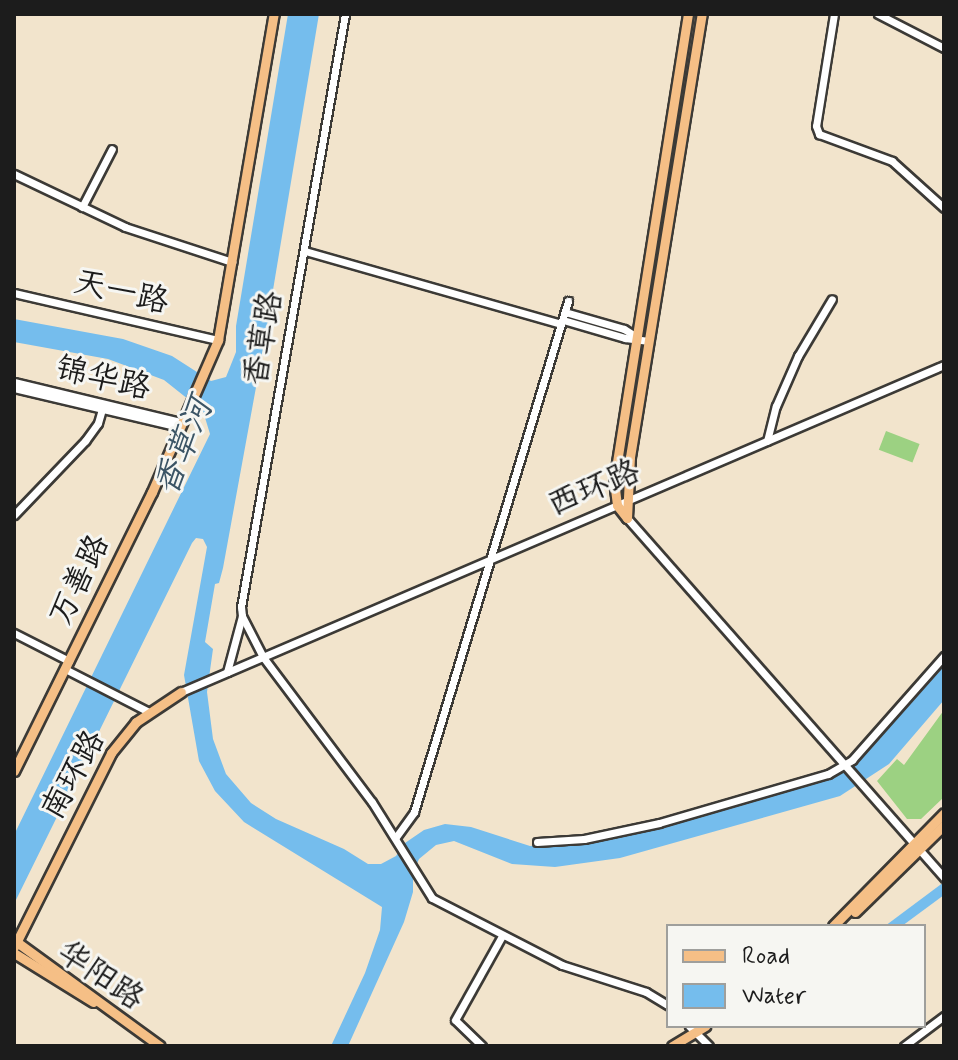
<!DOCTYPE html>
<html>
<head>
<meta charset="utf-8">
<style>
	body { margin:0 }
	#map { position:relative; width:958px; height:1060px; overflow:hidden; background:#f2e4cc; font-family:Mynerve,"LXGW WenKai TC",sans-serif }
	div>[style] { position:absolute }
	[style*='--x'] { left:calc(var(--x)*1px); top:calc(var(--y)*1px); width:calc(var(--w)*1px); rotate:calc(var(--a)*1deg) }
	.green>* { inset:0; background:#9cd182; transform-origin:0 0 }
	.water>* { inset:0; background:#75bded }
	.roads { filter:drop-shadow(2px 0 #3c3a36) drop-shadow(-2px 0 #3c3a36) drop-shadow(0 2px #3c3a36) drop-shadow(0 -2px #3c3a36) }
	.minor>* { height:7px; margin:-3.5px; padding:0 3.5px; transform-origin:3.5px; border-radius:3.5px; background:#fff }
	.major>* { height:9px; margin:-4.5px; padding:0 4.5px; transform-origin:4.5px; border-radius:4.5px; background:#f5bf86 }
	span { translate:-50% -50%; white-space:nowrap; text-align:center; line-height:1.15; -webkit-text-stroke:6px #f6f6f2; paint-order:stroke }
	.street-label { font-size:32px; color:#1c1c1c }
	.water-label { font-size:34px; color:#3b5465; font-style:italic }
	.frame { position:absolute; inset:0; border:16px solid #1c1c1c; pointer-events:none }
	.legend { position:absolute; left:666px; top:924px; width:260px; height:104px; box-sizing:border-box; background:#f6f6f2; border:2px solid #9f9f9c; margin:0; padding:10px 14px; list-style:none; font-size:24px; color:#1c1c1c }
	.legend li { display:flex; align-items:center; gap:16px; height:40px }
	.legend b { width:40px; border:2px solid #9f9f9c }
</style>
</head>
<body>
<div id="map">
	<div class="green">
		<i style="left:886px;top:431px;width:36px;height:20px;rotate:21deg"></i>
		<i style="clip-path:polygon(944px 710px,944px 797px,921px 819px,907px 819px,877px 781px,897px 759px,904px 765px)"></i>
	</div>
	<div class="water">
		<i style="clip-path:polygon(288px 14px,319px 14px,265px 338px,223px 568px,219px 583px,215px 584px,205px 642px,213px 649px,207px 692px,213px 739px,226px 774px,251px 803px,276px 819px,344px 849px,368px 864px,381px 864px,396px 856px,405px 843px,424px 830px,445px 824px,471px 827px,530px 846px,585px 841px,652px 828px,841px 773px,860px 760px,944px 666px,944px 700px,889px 764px,840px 796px,620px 858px,555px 867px,512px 864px,454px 841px,436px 845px,419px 859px,413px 873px,413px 892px,404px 922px,348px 1046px,331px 1046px,365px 973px,380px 930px,382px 907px,244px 822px,215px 791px,199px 761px,184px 675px,207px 547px,203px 539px,196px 538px,192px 543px,14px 904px,14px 835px,210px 434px,203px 411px,164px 380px,108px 359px,14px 342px,14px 319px,123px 339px,172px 356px,211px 381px,226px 377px,236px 352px,236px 326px)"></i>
		<i style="clip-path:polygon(944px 882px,944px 895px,902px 926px,885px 926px)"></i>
	</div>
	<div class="roads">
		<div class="minor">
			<i style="--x:834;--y:14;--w:113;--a:99.1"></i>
			<i style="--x:816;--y:126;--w:9;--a:69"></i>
			<i style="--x:819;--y:134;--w:78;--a:20.3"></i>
			<i style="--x:892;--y:161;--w:70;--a:42.1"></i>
			<i style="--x:878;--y:14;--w:74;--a:27.3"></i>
			<i style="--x:14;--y:174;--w:123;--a:25.5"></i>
			<i style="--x:125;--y:227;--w:113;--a:18.1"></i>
			<i style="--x:82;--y:207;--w:65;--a:-62.7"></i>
			<i style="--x:305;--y:251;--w:266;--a:15.9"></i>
			<i style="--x:14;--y:293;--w:209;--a:13"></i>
			<i style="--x:565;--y:312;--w:61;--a:16.1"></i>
			<i style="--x:624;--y:329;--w:13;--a:32"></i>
			<i style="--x:563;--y:320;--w:65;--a:16.2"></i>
			<i style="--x:625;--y:338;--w:24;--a:7"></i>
			<i style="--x:14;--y:382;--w:172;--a:13.5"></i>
			<i style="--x:14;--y:388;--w:170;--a:13.3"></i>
			<i style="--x:767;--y:441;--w:36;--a:-76"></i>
			<i style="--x:776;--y:406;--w:55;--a:-66.3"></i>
			<i style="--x:798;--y:356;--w:66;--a:-59.2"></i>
			<i style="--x:14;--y:515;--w:103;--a:-46.2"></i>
			<i style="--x:85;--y:441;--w:22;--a:-54"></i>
			<i style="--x:98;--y:423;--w:18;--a:-74"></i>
			<i style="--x:627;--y:518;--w:480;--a:48.6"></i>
			<i style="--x:242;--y:616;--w:46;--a:62.9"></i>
			<i style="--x:263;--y:657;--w:181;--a:53.1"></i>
			<i style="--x:372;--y:802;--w:113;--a:58"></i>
			<i style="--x:432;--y:898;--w:146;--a:27.3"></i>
			<i style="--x:562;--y:965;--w:88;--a:17.8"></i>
			<i style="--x:646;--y:992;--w:26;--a:31"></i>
			<i style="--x:14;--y:633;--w:62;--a:27"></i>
			<i style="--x:65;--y:669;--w:94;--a:27.1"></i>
			<i style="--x:227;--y:672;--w:58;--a:-75"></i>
			<i style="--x:242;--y:616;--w:9;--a:-96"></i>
			<i style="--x:241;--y:607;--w:602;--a:-80.05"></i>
			<i style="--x:181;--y:692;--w:830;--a:-23.2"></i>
			<i style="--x:396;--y:837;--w:31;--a:-54"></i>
			<i style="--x:414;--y:812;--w:534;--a:-73.23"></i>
			<i style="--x:537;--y:842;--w:47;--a:-3.7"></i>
			<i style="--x:584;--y:839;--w:77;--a:-12"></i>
			<i style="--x:659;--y:823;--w:176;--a:-16.2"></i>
			<i style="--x:828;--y:774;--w:28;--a:-30"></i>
			<i style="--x:852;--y:760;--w:139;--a:-48.5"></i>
			<i style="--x:689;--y:1026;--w:28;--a:45"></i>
			<i style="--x:482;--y:1046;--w:37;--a:-136"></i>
			<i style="--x:455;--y:1020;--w:96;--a:-60.8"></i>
			<i style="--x:904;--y:1046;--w:50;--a:-36.9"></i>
		</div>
		<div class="major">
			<i style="--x:627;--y:518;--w:16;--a:-128"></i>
			<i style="--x:617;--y:505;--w:24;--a:-97"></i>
			<i style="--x:614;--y:481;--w:473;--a:-81"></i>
			<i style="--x:627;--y:518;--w:61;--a:-87.2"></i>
			<i style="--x:630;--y:457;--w:449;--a:-80.8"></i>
			<i style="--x:14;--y:771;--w:311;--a:-63.7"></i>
			<i style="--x:152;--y:492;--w:166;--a:-66.5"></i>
			<i style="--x:218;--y:340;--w:331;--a:-80.3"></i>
			<i style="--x:855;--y:912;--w:124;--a:-44.3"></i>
			<i style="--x:833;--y:926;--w:158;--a:-45.5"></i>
			<i style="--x:14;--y:940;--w:180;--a:36"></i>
			<i style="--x:14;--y:947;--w:217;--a:-63.4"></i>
			<i style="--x:111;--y:753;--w:40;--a:-51"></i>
			<i style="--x:136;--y:722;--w:54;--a:-33.7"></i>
			<i style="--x:14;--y:953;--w:93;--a:31.8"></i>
			<i style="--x:672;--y:1046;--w:39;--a:-31"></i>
		</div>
	</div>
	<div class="street-label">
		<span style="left:121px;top:293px;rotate:13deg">天一路</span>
		<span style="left:264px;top:339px;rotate:-80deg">香草路</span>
		<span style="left:103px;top:379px;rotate:13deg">锦华路</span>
		<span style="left:594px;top:489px;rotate:-23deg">西环路</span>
		<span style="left:80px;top:580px;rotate:-64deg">万善路</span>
		<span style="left:74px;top:775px;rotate:-61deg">南环路</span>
		<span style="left:100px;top:976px;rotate:34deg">华阳路</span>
	</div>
	<div class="water-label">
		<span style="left:184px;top:447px;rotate:-68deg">香草河</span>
	</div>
	<div class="frame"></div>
	<ul class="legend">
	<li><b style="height:10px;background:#f5bf86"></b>Road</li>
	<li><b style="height:22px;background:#75bded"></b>Water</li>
	</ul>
</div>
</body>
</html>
